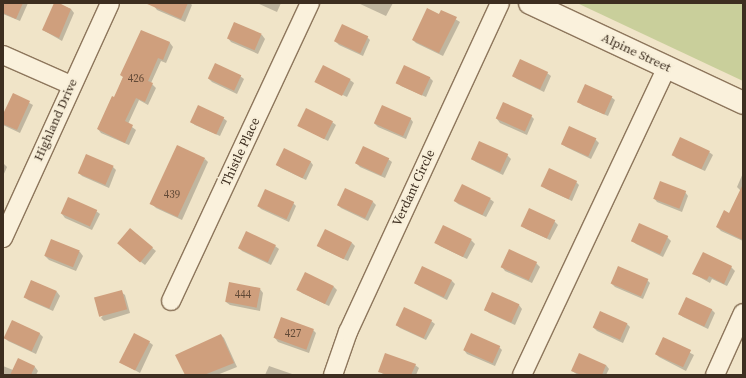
<!DOCTYPE html>
<html>
<head>
<meta charset="utf-8">
<style>
	body { margin:0 }
	#map { position:relative; width:746px; height:378px; overflow:hidden; background:#f0e4c8; font-family:"Source Serif 4",serif }
	div>[style] { position:absolute }
	[style*='--x'] { left:calc(var(--x)*1px); top:calc(var(--y)*1px); width:calc(var(--w)*1px); rotate:calc(var(--a)*1deg) }
	.green>* { inset:0; background:#c9cf9b }
	.shadow>* { inset:0; background:#0003 }
	.building>* { inset:0; background:#cf9f7d; transform-origin:0 0 }
	.roads { filter:drop-shadow(1px 0 #8d765c) drop-shadow(-1px 0 #8d765c) drop-shadow(0 1px #8d765c) drop-shadow(0 -1px #8d765c) }
	.minor>* { height:18px; margin:-9px; padding:0 9px; transform-origin:9px; border-radius:9px; background:#faf1dc }
	.tertiary>* { height:22px; margin:-11px; padding:0 11px; transform-origin:11px; border-radius:11px; background:#faf1dc }
	span { translate:-50% -50%; white-space:nowrap; text-align:center; line-height:1.15; -webkit-text-stroke:4px #f7eed8; paint-order:stroke }
	.number-label { font-size:11px; color:#624a37 }
	.number-label span { -webkit-text-stroke-width:0 }
	.street-label { font-size:13px; color:#3d2e20 }
	.frame { position:absolute; inset:0; border:4px solid #3d2e20; pointer-events:none }
</style>
</head>
<body>
<div id="map">
	<div class="green">
		<i style="clip-path:polygon(577px 3px,743px 3px,743px 81px)"></i>
	</div>
	<div class="shadow">
		<i style="clip-path:polygon(3px 3px,28px 3px,20px 21px,3px 14px)"></i>
		<i style="clip-path:polygon(55px 3px,71px 9px,74px 13px,62px 41px,43px 30px)"></i>
		<i style="clip-path:polygon(155px 3px,190px 3px,192px 5px,185px 22px,157px 10px,154px 6px)"></i>
		<i style="clip-path:polygon(257px 3px,281px 3px,277px 12px)"></i>
		<i style="clip-path:polygon(358px 3px,393px 3px,386px 16px)"></i>
		<i style="clip-path:polygon(442px 11px,460px 22px,443px 56px,416px 43px,413px 40px)"></i>
		<i style="clip-path:polygon(235px 23px,262px 35px,265px 39px,258px 54px,231px 42px,228px 38px)"></i>
		<i style="clip-path:polygon(141px 31px,170px 43px,173px 47px,166px 63px,161px 61px,151px 83px,156px 88px,148px 105px,139px 100px,128px 124px,136px 130px,129px 145px,101px 133px,98px 129px,115px 98px)"></i>
		<i style="clip-path:polygon(367px 37px,370px 40px,363px 56px,339px 45px,335px 41px)"></i>
		<i style="clip-path:polygon(405px 67px,430px 78px,433px 81px,426px 97px,401px 86px,398px 83px)"></i>
		<i style="clip-path:polygon(547px 73px,551px 76px,544px 92px,517px 79px,513px 76px)"></i>
		<i style="clip-path:polygon(240px 76px,244px 79px,237px 94px,212px 82px,209px 79px)"></i>
		<i style="clip-path:polygon(350px 80px,354px 83px,347px 97px,316px 82px)"></i>
		<i style="clip-path:polygon(13px 94px,33px 105px,20px 133px,3px 125px,3px 116px)"></i>
		<i style="clip-path:polygon(611px 97px,615px 100px,608px 116px,582px 105px,579px 101px)"></i>
		<i style="clip-path:polygon(531px 116px,534px 119px,527px 135px,500px 123px,497px 119px)"></i>
		<i style="clip-path:polygon(223px 118px,227px 121px,220px 136px,195px 125px,191px 122px)"></i>
		<i style="clip-path:polygon(410px 118px,413px 122px,406px 139px,378px 127px,374px 123px)"></i>
		<i style="clip-path:polygon(332px 122px,336px 125px,328px 141px,298px 125px)"></i>
		<i style="clip-path:polygon(595px 139px,599px 143px,591px 159px,566px 147px,562px 144px)"></i>
		<i style="clip-path:polygon(709px 152px,713px 155px,705px 171px,676px 158px,673px 154px)"></i>
		<i style="clip-path:polygon(507px 155px,511px 159px,503px 175px,476px 162px,472px 159px)"></i>
		<i style="clip-path:polygon(205px 159px,208px 162px,182px 220px,156px 208px,153px 205px)"></i>
		<i style="clip-path:polygon(388px 159px,392px 162px,385px 178px,360px 167px,356px 163px)"></i>
		<i style="clip-path:polygon(310px 161px,313px 165px,306px 180px,281px 168px,277px 165px)"></i>
		<i style="clip-path:polygon(3px 163px,7px 167px,3px 176px)"></i>
		<i style="clip-path:polygon(113px 167px,116px 170px,109px 188px,82px 176px,79px 173px)"></i>
		<i style="clip-path:polygon(743px 173px,743px 241px,721px 231px,717px 227px,730px 214px,741px 191px,737px 187px)"></i>
		<i style="clip-path:polygon(576px 182px,579px 185px,572px 201px,546px 189px,542px 185px)"></i>
		<i style="clip-path:polygon(685px 192px,688px 196px,682px 212px,657px 202px,654px 198px)"></i>
		<i style="clip-path:polygon(490px 199px,494px 202px,486px 217px,458px 204px,455px 201px)"></i>
		<i style="clip-path:polygon(373px 202px,376px 205px,368px 221px,341px 208px,338px 205px)"></i>
		<i style="clip-path:polygon(293px 203px,296px 206px,289px 222px,261px 209px,258px 206px)"></i>
		<i style="clip-path:polygon(96px 211px,100px 214px,92px 230px,65px 218px,62px 214px)"></i>
		<i style="clip-path:polygon(554px 221px,558px 225px,550px 240px,526px 229px,522px 226px)"></i>
		<i style="clip-path:polygon(130px 230px,156px 251px,145px 265px,122px 247px)"></i>
		<i style="clip-path:polygon(667px 237px,671px 241px,663px 257px,636px 244px,632px 240px)"></i>
		<i style="clip-path:polygon(52px 240px,80px 252px,83px 256px,76px 271px,49px 260px,45px 256px)"></i>
		<i style="clip-path:polygon(471px 240px,475px 244px,467px 259px,440px 246px,436px 242px)"></i>
		<i style="clip-path:polygon(352px 243px,355px 246px,348px 261px,322px 249px,318px 245px)"></i>
		<i style="clip-path:polygon(275px 246px,279px 249px,271px 265px,242px 251px,239px 248px)"></i>
		<i style="clip-path:polygon(536px 263px,540px 267px,532px 283px,505px 271px,502px 267px)"></i>
		<i style="clip-path:polygon(731px 267px,735px 271px,727px 286px,712px 279px,710px 283px,694px 274px)"></i>
		<i style="clip-path:polygon(451px 280px,455px 284px,447px 300px,419px 286px,415px 283px)"></i>
		<i style="clip-path:polygon(647px 280px,650px 283px,643px 299px,615px 287px,612px 284px)"></i>
		<i style="clip-path:polygon(32px 281px,57px 292px,60px 296px,53px 311px,28px 300px,25px 297px)"></i>
		<i style="clip-path:polygon(333px 286px,337px 290px,329px 306px,302px 293px,298px 289px)"></i>
		<i style="clip-path:polygon(260px 289px,263px 293px,260px 311px,230px 305px,226px 302px)"></i>
		<i style="clip-path:polygon(121px 292px,125px 295px,130px 313px,104px 321px,101px 318px)"></i>
		<i style="clip-path:polygon(492px 293px,519px 305px,522px 309px,515px 325px,489px 313px,485px 309px)"></i>
		<i style="clip-path:polygon(686px 298px,712px 310px,715px 313px,708px 329px,683px 317px,679px 314px)"></i>
		<i style="clip-path:polygon(601px 312px,627px 324px,630px 327px,623px 343px,597px 331px,594px 328px)"></i>
		<i style="clip-path:polygon(12px 321px,40px 334px,43px 337px,36px 354px,8px 341px,5px 338px)"></i>
		<i style="clip-path:polygon(431px 321px,435px 324px,426px 340px,400px 328px,396px 325px)"></i>
		<i style="clip-path:polygon(313px 330px,316px 333px,309px 353px,278px 342px,275px 338px)"></i>
		<i style="clip-path:polygon(221px 335px,224px 338px,237px 367px,217px 375px,186px 375px)"></i>
		<i style="clip-path:polygon(663px 338px,694px 355px,686px 371px,659px 357px,656px 354px)"></i>
		<i style="clip-path:polygon(149px 342px,153px 345px,140px 373px,120px 362px)"></i>
		<i style="clip-path:polygon(499px 347px,502px 350px,495px 366px,467px 354px,464px 350px)"></i>
		<i style="clip-path:polygon(18px 360px,35px 367px,38px 371px,36px 375px,3px 375px,3px 366px,13px 370px)"></i>
		<i style="clip-path:polygon(415px 365px,419px 368px,416px 375px,384px 375px,380px 371px)"></i>
		<i style="clip-path:polygon(606px 365px,609px 369px,606px 375px,578px 375px,572px 371px)"></i>
		<i style="clip-path:polygon(269px 366px,295px 375px,265px 375px)"></i>
	</div>
	<div class="building">
		<i style="clip-path:polygon(3px 3px,23px 3px,16px 19px,3px 13px)"></i>
		<i style="clip-path:polygon(54px 3px,59px 3px,71px 9px,59px 38px,42px 30px)"></i>
		<i style="clip-path:polygon(145px 3px,188px 3px,181px 19px)"></i>
		<i style="clip-path:polygon(427px 8px,439px 14px,441px 10px,457px 17px,439px 53px,412px 40px)"></i>
		<i style="left:234px;top:22px;width:30px;height:18px;rotate:23deg"></i>
		<i style="left:342px;top:24px;width:29px;height:19px;rotate:25deg"></i>
		<i style="clip-path:polygon(141px 30px,170px 42px,163px 60px,158px 58px,148px 81px,153px 83px,145px 102px,136px 98px,125px 121px,133px 125px,125px 143px,97px 129px,112px 96px,114px 97px,123px 77px,120px 75px)"></i>
		<i style="left:520px;top:59px;width:31px;height:19px;rotate:25deg"></i>
		<i style="left:215px;top:63px;width:29px;height:17px;rotate:25deg"></i>
		<i style="left:323px;top:65px;width:31px;height:19px;rotate:27deg"></i>
		<i style="left:404px;top:65px;width:29px;height:20px;rotate:25deg"></i>
		<i style="left:585px;top:84px;width:30px;height:20px;rotate:24deg"></i>
		<i style="clip-path:polygon(13px 93px,30px 101px,17px 130px,3px 124px,3px 114px)"></i>
		<i style="left:503px;top:102px;width:32px;height:18px;rotate:24deg"></i>
		<i style="left:198px;top:105px;width:29px;height:19px;rotate:25deg"></i>
		<i style="left:382px;top:105px;width:32px;height:20px;rotate:24deg"></i>
		<i style="left:306px;top:108px;width:30px;height:20px;rotate:26deg"></i>
		<i style="left:569px;top:126px;width:30px;height:20px;rotate:24deg"></i>
		<i style="left:680px;top:137px;width:33px;height:20px;rotate:25deg"></i>
		<i style="left:479px;top:141px;width:32px;height:20px;rotate:24deg"></i>
		<i style="left:177px;top:145px;width:31px;height:65px;rotate:25deg"></i>
		<i style="left:363px;top:146px;width:29px;height:19px;rotate:25deg"></i>
		<i style="left:284px;top:148px;width:30px;height:19px;rotate:26deg"></i>
		<i style="left:86px;top:154px;width:30px;height:21px;rotate:23deg"></i>
		<i style="left:549px;top:168px;width:31px;height:20px;rotate:25deg"></i>
		<i style="left:660px;top:181px;width:28px;height:19px;rotate:21deg"></i>
		<i style="left:462px;top:184px;width:32px;height:19px;rotate:26deg"></i>
		<i style="clip-path:polygon(743px 184px,743px 240px,716px 227px,724px 210px,729px 213px)"></i>
		<i style="left:345px;top:188px;width:31px;height:19px;rotate:25deg"></i>
		<i style="left:265px;top:189px;width:32px;height:19px;rotate:24deg"></i>
		<i style="left:68px;top:197px;width:32px;height:18px;rotate:24deg"></i>
		<i style="left:529px;top:208px;width:29px;height:20px;rotate:25deg"></i>
		<i style="left:639px;top:223px;width:32px;height:20px;rotate:24deg"></i>
		<i style="left:443px;top:225px;width:32px;height:20px;rotate:26deg"></i>
		<i style="left:130px;top:228px;width:30px;height:20px;rotate:40deg"></i>
		<i style="left:325px;top:229px;width:30px;height:19px;rotate:26deg"></i>
		<i style="left:246px;top:231px;width:33px;height:19px;rotate:25deg"></i>
		<i style="left:51px;top:239px;width:31px;height:18px;rotate:22deg"></i>
		<i style="left:509px;top:249px;width:31px;height:20px;rotate:25deg"></i>
		<i style="clip-path:polygon(703px 252px,732px 266px,724px 284px,709px 276px,707px 280px,692px 274px)"></i>
		<i style="left:422px;top:266px;width:33px;height:19px;rotate:25deg"></i>
		<i style="left:618px;top:266px;width:33px;height:19px;rotate:23deg"></i>
		<i style="left:305px;top:272px;width:32px;height:20px;rotate:26deg"></i>
		<i style="left:31px;top:280px;width:28px;height:19px;rotate:23deg"></i>
		<i style="left:229px;top:282px;width:32px;height:20px;rotate:11deg"></i>
		<i style="left:122px;top:290px;width:20px;height:29px;rotate:75deg"></i>
		<i style="left:492px;top:292px;width:30px;height:20px;rotate:24deg"></i>
		<i style="left:686px;top:297px;width:29px;height:19px;rotate:25deg"></i>
		<i style="left:404px;top:307px;width:31px;height:20px;rotate:25deg"></i>
		<i style="left:600px;top:311px;width:30px;height:18px;rotate:24deg"></i>
		<i style="left:281px;top:317px;width:35px;height:22px;rotate:20deg"></i>
		<i style="left:12px;top:320px;width:31px;height:20px;rotate:25deg"></i>
		<i style="left:134px;top:333px;width:18px;height:33px;rotate:27deg"></i>
		<i style="left:471px;top:333px;width:32px;height:19px;rotate:24deg"></i>
		<i style="clip-path:polygon(221px 334px,234px 363px,204px 375px,185px 375px,175px 355px)"></i>
		<i style="left:663px;top:337px;width:31px;height:19px;rotate:25deg"></i>
		<i style="clip-path:polygon(385px 353px,416px 364px,411px 375px,388px 375px,378px 372px)"></i>
		<i style="clip-path:polygon(579px 353px,606px 365px,602px 375px,582px 375px,571px 371px)"></i>
		<i style="clip-path:polygon(18px 358px,35px 366px,31px 375px,10px 375px)"></i>
	</div>
	<div class="roads">
		<div class="minor">
			<i style="--x:3;--y:55;--w:74;--a:23.8"></i>
			<i style="--x:3;--y:238;--w:258;--a:-65.5"></i>
			<i style="--x:171;--y:301;--w:329;--a:-65"></i>
			<i style="--x:333;--y:375;--w:46;--a:-70.8"></i>
			<i style="--x:348;--y:332;--w:362;--a:-65.2"></i>
			<i style="--x:522;--y:375;--w:340;--a:-64.8"></i>
			<i style="--x:715;--y:375;--w:68;--a:-65.7"></i>
		</div>
		<div class="tertiary">
			<i style="--x:530;--y:3;--w:235;--a:25.1"></i>
		</div>
	</div>
	<div class="number-label">
		<span style="left:136px;top:79px">426</span>
		<span style="left:172px;top:195px">439</span>
		<span style="left:243px;top:295px">444</span>
		<span style="left:293px;top:334px">427</span>
	</div>
	<div class="street-label">
		<span style="left:636px;top:53px;rotate:25deg">Alpine Street</span>
		<span style="left:56px;top:120px;rotate:-66deg">Highland Drive</span>
		<span style="left:241px;top:152px;rotate:-65deg">Thistle Place</span>
		<span style="left:414px;top:188px;rotate:-65deg">Verdant Circle</span>
	</div>
	<div class="frame"></div>
</div>
</body>
</html>
